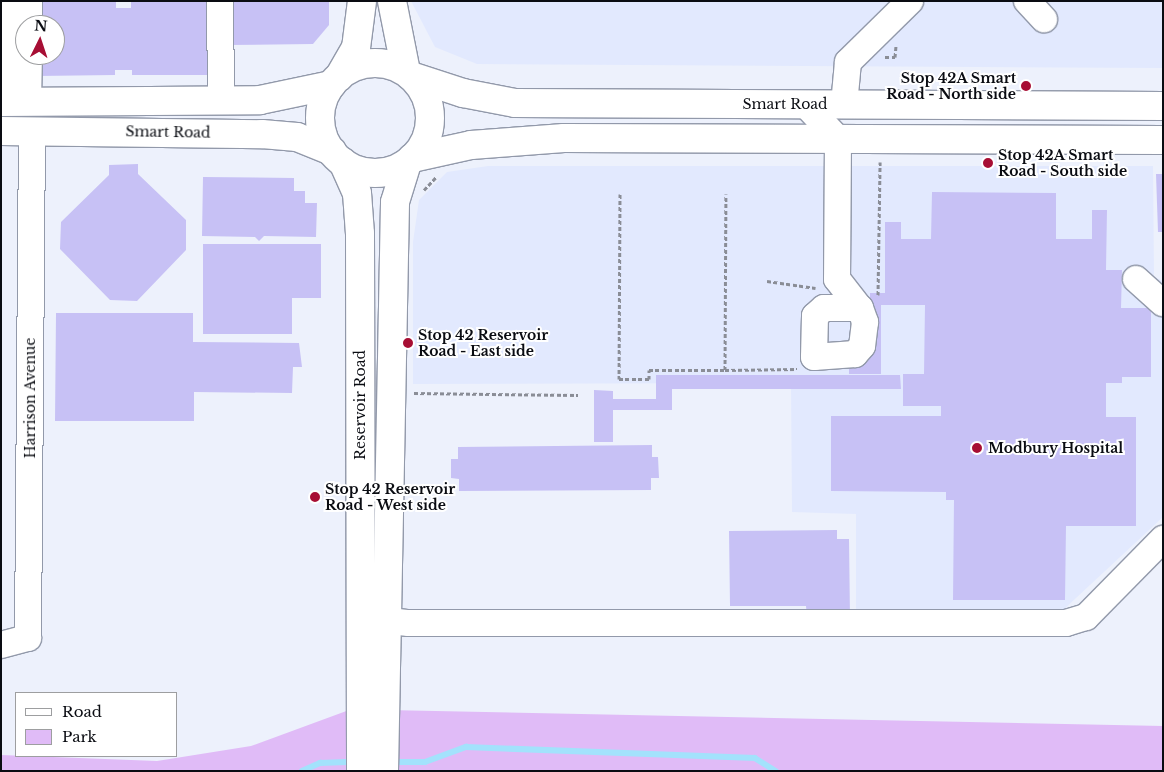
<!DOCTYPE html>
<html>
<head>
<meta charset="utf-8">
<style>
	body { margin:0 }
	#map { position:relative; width:1164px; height:772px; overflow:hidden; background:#edf1fc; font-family:"Libre Baskerville",serif }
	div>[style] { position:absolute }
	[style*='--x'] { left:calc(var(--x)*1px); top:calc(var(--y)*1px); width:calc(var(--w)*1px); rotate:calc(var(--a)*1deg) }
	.built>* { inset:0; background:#e2e9fe }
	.green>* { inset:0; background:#e0bbf7 }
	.stream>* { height:5.5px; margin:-2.75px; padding:0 2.75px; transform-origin:2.75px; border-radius:2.75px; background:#a3e2fc }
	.building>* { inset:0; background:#c7c1f5 }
	.path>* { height:3px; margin-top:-1.5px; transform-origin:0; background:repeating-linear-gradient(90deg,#8a8d96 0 4px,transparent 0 6.5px) }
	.roads { filter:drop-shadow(1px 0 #9299aa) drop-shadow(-1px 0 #9299aa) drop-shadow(0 1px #9299aa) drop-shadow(0 -1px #9299aa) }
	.minor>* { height:26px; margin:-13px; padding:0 13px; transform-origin:13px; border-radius:13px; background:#fff }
	.major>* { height:28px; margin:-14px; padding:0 14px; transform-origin:14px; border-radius:14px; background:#fff }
	.major>.ring { margin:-14px; padding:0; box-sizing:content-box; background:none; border:28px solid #fff; border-radius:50% }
	.dots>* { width:14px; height:14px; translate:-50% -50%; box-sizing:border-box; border:2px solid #fff; border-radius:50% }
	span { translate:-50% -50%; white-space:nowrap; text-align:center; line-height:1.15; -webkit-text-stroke:4px #fff; paint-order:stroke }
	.poi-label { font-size:14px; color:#0a0c12; font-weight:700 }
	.right { translate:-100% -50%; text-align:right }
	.left { translate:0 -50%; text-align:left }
	.street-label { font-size:14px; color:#0a0c12 }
	.frame { position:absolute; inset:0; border:2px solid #0a0c12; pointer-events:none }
	.legend { position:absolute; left:15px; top:692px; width:162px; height:65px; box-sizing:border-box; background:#fff; border:1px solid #9d9ea0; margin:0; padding:6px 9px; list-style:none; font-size:15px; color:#0a0c12 }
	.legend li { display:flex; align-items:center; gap:10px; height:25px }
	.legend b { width:25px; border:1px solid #9d9ea0 }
	.north { position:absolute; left:15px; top:15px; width:50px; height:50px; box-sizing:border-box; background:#fff; border:1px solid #9d9ea0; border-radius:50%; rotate:4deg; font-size:14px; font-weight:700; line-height:20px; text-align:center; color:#0a0c12 }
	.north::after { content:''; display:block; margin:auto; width:18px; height:22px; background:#a70e34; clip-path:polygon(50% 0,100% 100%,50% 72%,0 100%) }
</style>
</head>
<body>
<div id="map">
	<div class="built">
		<i style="clip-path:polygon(411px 1px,1163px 1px,1163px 68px,477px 64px,435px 47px)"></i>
		<i style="clip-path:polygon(488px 166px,1153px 166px,1154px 277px,1163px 281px,1163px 517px,1061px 612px,856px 612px,856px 514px,792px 512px,791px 383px,413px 384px,413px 242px,419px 200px,447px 172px)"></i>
	</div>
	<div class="green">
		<i style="clip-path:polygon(360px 706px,360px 771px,1px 771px,1px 755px,157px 761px,251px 746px)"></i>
		<i style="clip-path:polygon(386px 710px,1163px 726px,1163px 771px,384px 771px)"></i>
	</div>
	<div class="stream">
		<i style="--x:392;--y:762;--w:33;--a:0"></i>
		<i style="--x:425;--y:762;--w:44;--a:-20.1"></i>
		<i style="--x:466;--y:747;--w:289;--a:2.2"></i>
		<i style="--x:755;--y:758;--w:25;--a:32"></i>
		<i style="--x:302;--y:771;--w:20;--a:-24"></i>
		<i style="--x:320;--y:763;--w:33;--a:-2"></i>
	</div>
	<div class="building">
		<i style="clip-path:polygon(37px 1px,116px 1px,116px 8px,131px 8px,131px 1px,210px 1px,211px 75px,132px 75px,132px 70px,115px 70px,115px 75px,37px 76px,37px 55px,55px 55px,55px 25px,37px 25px)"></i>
		<i style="clip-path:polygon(228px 1px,329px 1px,329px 25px,313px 44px,228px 45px)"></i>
		<i style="clip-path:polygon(138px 164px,138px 174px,186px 220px,186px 250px,137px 301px,110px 300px,60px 249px,61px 222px,109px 175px,109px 165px)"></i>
		<i style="clip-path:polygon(1156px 174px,1163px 174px,1163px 232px,1158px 232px)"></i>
		<i style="clip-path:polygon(203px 177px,294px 178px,294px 191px,305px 191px,305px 203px,317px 203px,316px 237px,264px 236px,259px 241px,255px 237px,202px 236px)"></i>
		<i style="clip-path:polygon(932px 192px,1056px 193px,1056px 239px,1092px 239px,1092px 210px,1107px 210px,1106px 270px,1122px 270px,1121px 308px,1151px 308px,1151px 377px,1122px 377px,1122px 383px,1106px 383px,1106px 417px,1136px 417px,1136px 526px,1066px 526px,1065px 600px,953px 600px,954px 500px,946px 500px,946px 492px,831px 491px,831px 416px,941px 416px,941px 406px,903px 406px,903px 374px,924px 374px,925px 305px,881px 305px,881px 374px,849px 374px,849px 343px,870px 344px,870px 293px,885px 293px,885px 222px,901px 222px,901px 239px,931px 239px)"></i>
		<i style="clip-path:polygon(203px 244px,321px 244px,321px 298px,292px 298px,292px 334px,203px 334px)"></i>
		<i style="clip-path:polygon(56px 313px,193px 313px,193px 342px,299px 343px,302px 367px,293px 367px,292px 393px,194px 392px,194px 421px,55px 421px)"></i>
		<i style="clip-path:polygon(656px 375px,900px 375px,901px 389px,672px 389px,672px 410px,613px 410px,613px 442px,594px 442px,594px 390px,613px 391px,613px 399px,656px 399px)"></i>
		<i style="clip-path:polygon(652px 445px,652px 457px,658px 457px,659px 478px,651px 478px,651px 490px,459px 491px,459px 479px,451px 478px,451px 459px,458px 459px,458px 447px)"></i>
		<i style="clip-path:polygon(837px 530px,837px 539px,849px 539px,850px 618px,807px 618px,806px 606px,730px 606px,729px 531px)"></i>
	</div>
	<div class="path">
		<i style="--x:885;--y:57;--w:10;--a:0"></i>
		<i style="--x:895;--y:57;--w:11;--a:-85"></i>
		<i style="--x:424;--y:190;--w:19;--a:-47"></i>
		<i style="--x:620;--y:194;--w:185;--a:90.3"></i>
		<i style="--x:619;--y:379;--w:30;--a:0"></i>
		<i style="--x:649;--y:379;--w:9;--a:-90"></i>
		<i style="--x:649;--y:370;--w:76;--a:0"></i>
		<i style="--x:725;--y:370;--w:176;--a:-89.7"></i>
		<i style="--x:767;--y:281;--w:49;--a:8.3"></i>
		<i style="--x:878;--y:295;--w:133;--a:-89.1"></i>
		<i style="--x:725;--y:370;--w:72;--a:-0.8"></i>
		<i style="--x:414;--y:393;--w:164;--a:0.7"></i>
	</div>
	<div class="roads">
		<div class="minor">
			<i style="--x:220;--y:1;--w:100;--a:89.4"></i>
			<i style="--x:1027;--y:1;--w:25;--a:47"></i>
			<i style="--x:29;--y:25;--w:24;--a:-90"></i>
			<i style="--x:28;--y:101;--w:46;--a:-88.8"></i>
			<i style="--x:7;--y:102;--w:101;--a:-89.4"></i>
			<i style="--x:805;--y:104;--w:48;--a:46.7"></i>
			<i style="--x:838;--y:139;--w:140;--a:90.4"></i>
			<i style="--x:837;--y:279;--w:37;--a:52"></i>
			<i style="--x:860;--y:308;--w:15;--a:70"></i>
			<i style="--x:865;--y:322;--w:24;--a:97"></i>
			<i style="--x:862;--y:346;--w:11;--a:131"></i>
			<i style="--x:855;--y:354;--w:41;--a:175.8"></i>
			<i style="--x:814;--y:357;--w:41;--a:-88.6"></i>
			<i style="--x:815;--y:316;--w:12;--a:-42"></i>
			<i style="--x:824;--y:308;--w:36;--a:0"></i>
			<i style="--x:844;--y:105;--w:43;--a:-84.7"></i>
			<i style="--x:848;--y:62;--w:87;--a:-44.5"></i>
			<i style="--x:1136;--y:279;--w:36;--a:42"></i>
			<i style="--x:370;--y:605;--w:25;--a:40"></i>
			<i style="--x:389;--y:621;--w:20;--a:6"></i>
			<i style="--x:409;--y:623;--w:657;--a:0"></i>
			<i style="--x:1066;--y:623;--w:21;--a:-17"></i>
			<i style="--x:1086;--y:617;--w:110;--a:-45.4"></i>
			<i style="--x:1;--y:645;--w:28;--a:-15"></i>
			<i style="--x:28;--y:638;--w:507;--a:-89.55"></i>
		</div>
		<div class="major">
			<i style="--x:392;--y:1;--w:72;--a:78.8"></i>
			<i class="ring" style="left:320px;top:63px;width:82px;height:82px"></i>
			<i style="--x:411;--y:76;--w:55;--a:18.1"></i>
			<i style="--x:463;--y:93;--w:53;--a:10.9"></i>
			<i style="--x:515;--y:103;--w:648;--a:0.27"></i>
			<i style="--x:339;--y:77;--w:34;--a:-60"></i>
			<i style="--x:356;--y:48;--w:47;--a:-82.7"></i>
			<i style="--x:1;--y:102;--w:259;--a:-0.4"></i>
			<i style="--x:260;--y:100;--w:73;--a:-11.9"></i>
			<i style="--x:1;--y:131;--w:261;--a:0.7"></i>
			<i style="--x:262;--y:134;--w:35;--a:5"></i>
			<i style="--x:297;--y:137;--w:38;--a:22"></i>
			<i style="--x:412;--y:158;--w:60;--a:-12.4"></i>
			<i style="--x:471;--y:145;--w:93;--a:-4.3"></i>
			<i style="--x:564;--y:138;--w:599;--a:0.19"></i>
			<i style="--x:343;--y:162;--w:34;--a:66"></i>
			<i style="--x:357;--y:193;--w:41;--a:85.8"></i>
			<i style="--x:360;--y:234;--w:537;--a:89.89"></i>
			<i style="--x:384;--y:771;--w:569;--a:-88.89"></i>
			<i style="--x:395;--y:202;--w:41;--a:-72.9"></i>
		</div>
	</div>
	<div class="dots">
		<i style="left:1026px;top:86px;background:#a70e34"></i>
		<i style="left:988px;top:163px;background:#a70e34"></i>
		<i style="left:408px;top:343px;background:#a70e34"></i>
		<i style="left:977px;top:448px;background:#a70e34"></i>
		<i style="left:315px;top:497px;background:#a70e34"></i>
	</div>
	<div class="poi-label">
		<span class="right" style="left:1016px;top:86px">Stop 42A Smart<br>Road - North side</span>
		<span class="left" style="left:998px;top:163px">Stop 42A Smart<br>Road - South side</span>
		<span class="left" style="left:418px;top:343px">Stop 42 Reservoir<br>Road - East side</span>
		<span class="left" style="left:988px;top:448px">Modbury Hospital</span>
		<span class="left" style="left:325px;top:497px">Stop 42 Reservoir<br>Road - West side</span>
	</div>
	<div class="street-label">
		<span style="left:785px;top:104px">Smart Road</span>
		<span style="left:168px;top:132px;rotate:1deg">Smart Road</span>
		<span style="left:30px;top:398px;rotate:-90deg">Harrison Avenue</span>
		<span style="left:360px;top:405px;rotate:-90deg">Reservoir Road</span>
	</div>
	<div class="frame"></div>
	<ul class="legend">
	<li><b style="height:6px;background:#fff"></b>Road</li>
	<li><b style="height:14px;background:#e0bbf7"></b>Park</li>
	</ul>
	<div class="north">N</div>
</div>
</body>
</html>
